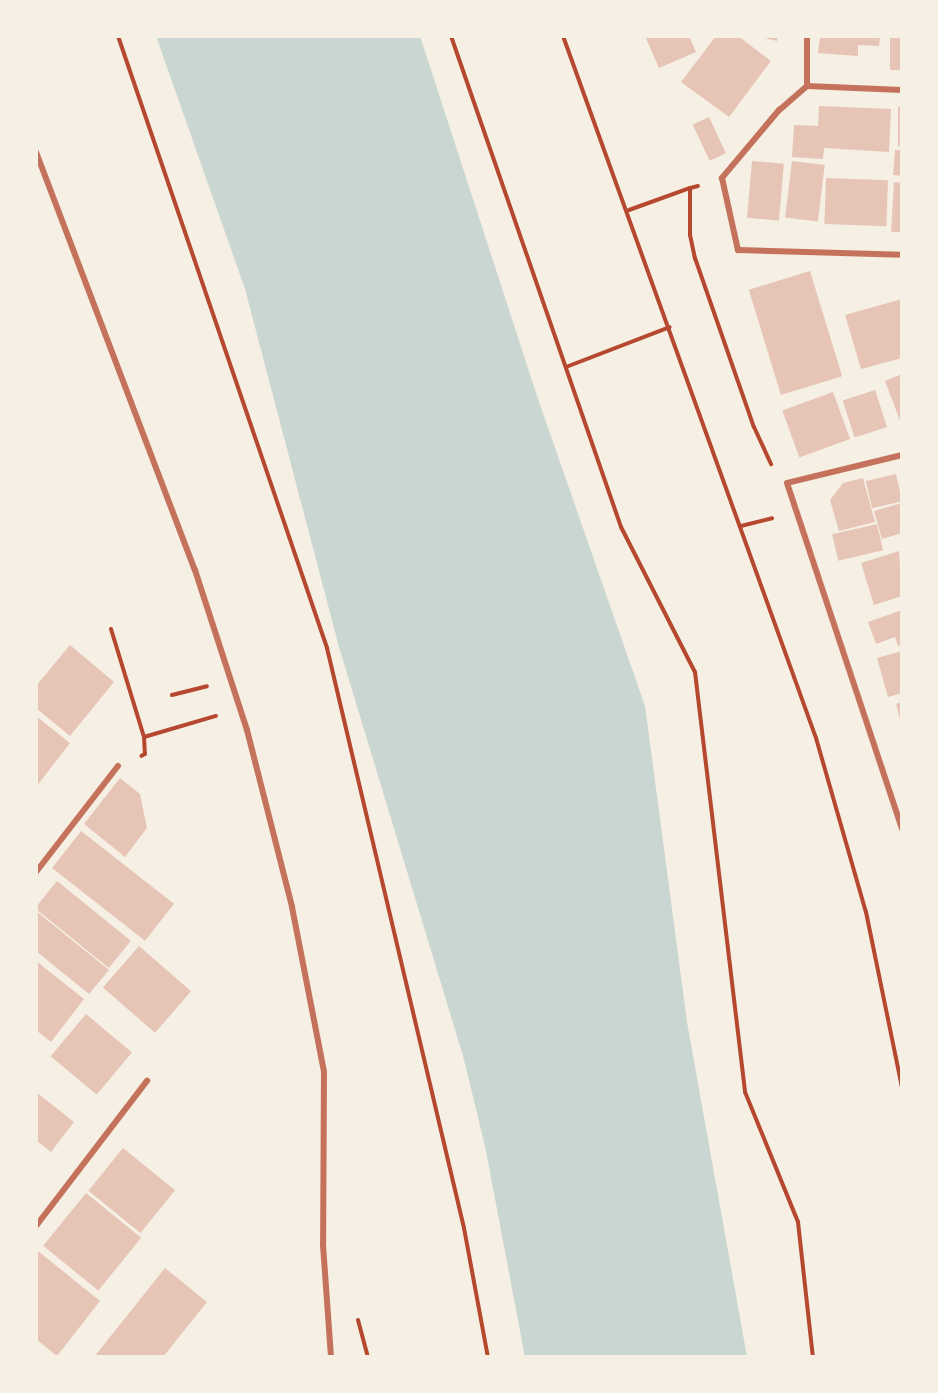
<!DOCTYPE html>
<html>
<head>
<meta charset="utf-8">
<style>
	body { margin:0 }
	#map { position:relative; width:938px; height:1393px; overflow:hidden; background:#f6efe4; font-family:"Fira Sans",sans-serif }
	div>[style] { position:absolute }
	[style*='--x'] { left:calc(var(--x)*1px); top:calc(var(--y)*1px); width:calc(var(--w)*1px); rotate:calc(var(--a)*1deg) }
	.water>* { inset:0; background:#c9d6d2 }
	.building>* { inset:0; background:#e6c5b7; transform-origin:0 0 }
	.path>* { height:4px; margin:-2px; padding:0 2px; transform-origin:2px; border-radius:2px; background:#b5482f }
	.minor>* { height:6px; margin:-3px; padding:0 3px; transform-origin:3px; border-radius:3px; background:#c5725c }
	span { translate:-50% -50%; white-space:nowrap; text-align:center; line-height:1.15; -webkit-text-stroke:6px #f6efe4; paint-order:stroke }
	.frame { position:absolute; inset:0; border:38px solid #f6efe4; pointer-events:none }
</style>
</head>
<body>
<div id="map">
	<div class="water">
		<i style="clip-path:polygon(156px 36px,420px 36px,538px 399px,645px 706px,687px 1022px,747px 1357px,525px 1357px,485px 1146px,463px 1056px,339px 647px,245px 289px)"></i>
	</div>
	<div class="building">
		<i style="clip-path:polygon(645px 36px,689px 36px,696px 52px,659px 68px)"></i>
		<i style="clip-path:polygon(716px 36px,738px 36px,771px 61px,729px 117px,681px 82px)"></i>
		<i style="clip-path:polygon(756px 36px,778px 36px,777px 41px)"></i>
		<i style="clip-path:polygon(820px 36px,880px 36px,879px 46px,858px 45px,858px 56px,818px 53px)"></i>
		<i style="left:890px;top:36px;width:12px;height:34px"></i>
		<i style="clip-path:polygon(819px 106px,891px 109px,889px 152px,824px 148px,823px 159px,792px 157px,794px 125px,818px 126px)"></i>
		<i style="left:898px;top:107px;width:4px;height:39px"></i>
		<i style="left:709px;top:117px;width:40px;height:18px;rotate:65deg"></i>
		<i style="clip-path:polygon(895px 150px,902px 150px,902px 176px,893px 175px)"></i>
		<i style="left:752px;top:161px;width:32px;height:57px;rotate:5deg"></i>
		<i style="left:792px;top:161px;width:33px;height:57px;rotate:7deg"></i>
		<i style="left:826px;top:178px;width:62px;height:46px;rotate:2deg"></i>
		<i style="clip-path:polygon(894px 182px,902px 183px,902px 232px,891px 232px)"></i>
		<i style="left:810px;top:271px;width:110px;height:64px;rotate:73deg"></i>
		<i style="clip-path:polygon(902px 299px,902px 358px,861px 369px,845px 315px)"></i>
		<i style="clip-path:polygon(902px 374px,902px 426px,885px 381px)"></i>
		<i style="left:875px;top:390px;width:39px;height:34px;rotate:72deg"></i>
		<i style="left:833px;top:392px;width:50px;height:54px;rotate:70deg"></i>
		<i style="left:896px;top:474px;width:28px;height:31px;rotate:77deg"></i>
		<i style="clip-path:polygon(863px 478px,875px 522px,839px 531px,830px 500px,843px 483px)"></i>
		<i style="clip-path:polygon(902px 503px,902px 533px,882px 539px,874px 511px)"></i>
		<i style="left:877px;top:524px;width:27px;height:46px;rotate:77deg"></i>
		<i style="clip-path:polygon(899px 551px,902px 596px,874px 605px,861px 563px)"></i>
		<i style="clip-path:polygon(902px 610px,902px 645px,898px 646px,895px 637px,876px 644px,868px 622px)"></i>
		<i style="clip-path:polygon(70px 645px,114px 682px,70px 736px,36px 708px,36px 686px)"></i>
		<i style="clip-path:polygon(902px 651px,902px 693px,888px 697px,877px 658px)"></i>
		<i style="clip-path:polygon(902px 702px,902px 723px,901px 723px,896px 704px)"></i>
		<i style="clip-path:polygon(36px 716px,70px 743px,36px 787px)"></i>
		<i style="clip-path:polygon(120px 778px,140px 794px,147px 828px,125px 857px,84px 824px)"></i>
		<i style="left:81px;top:831px;width:118px;height:47px;rotate:38deg"></i>
		<i style="left:57px;top:881px;width:95px;height:35px;rotate:39deg"></i>
		<i style="clip-path:polygon(36px 911px,109px 970px,89px 994px,36px 951px)"></i>
		<i style="left:139px;top:946px;width:69px;height:55px;rotate:41deg"></i>
		<i style="clip-path:polygon(36px 961px,84px 999px,51px 1042px,36px 1030px)"></i>
		<i style="left:86px;top:1014px;width:60px;height:55px;rotate:40deg"></i>
		<i style="clip-path:polygon(36px 1092px,74px 1122px,51px 1152px,36px 1140px)"></i>
		<i style="left:123px;top:1148px;width:67px;height:55px;rotate:39deg"></i>
		<i style="left:86px;top:1193px;width:71px;height:68px;rotate:39deg"></i>
		<i style="clip-path:polygon(38px 1251px,100px 1301px,57px 1356px,36px 1339px)"></i>
		<i style="clip-path:polygon(165px 1268px,207px 1302px,163px 1357px,94px 1357px)"></i>
	</div>
	<div class="path">
		<i style="--x:118;--y:36;--w:647;--a:71.14"></i>
		<i style="--x:327;--y:648;--w:596;--a:76.71"></i>
		<i style="--x:464;--y:1228;--w:131;--a:79.5"></i>
		<i style="--x:451;--y:36;--w:520;--a:70.9"></i>
		<i style="--x:621;--y:527;--w:163;--a:63"></i>
		<i style="--x:695;--y:672;--w:423;--a:83.2"></i>
		<i style="--x:745;--y:1092;--w:140;--a:67.8"></i>
		<i style="--x:798;--y:1222;--w:136;--a:83.7"></i>
		<i style="--x:563;--y:36;--w:746;--a:70.18"></i>
		<i style="--x:816;--y:738;--w:181;--a:74"></i>
		<i style="--x:866;--y:912;--w:179;--a:78.4"></i>
		<i style="--x:698;--y:186;--w:8;--a:166"></i>
		<i style="--x:690;--y:188;--w:47;--a:90"></i>
		<i style="--x:690;--y:235;--w:24;--a:78"></i>
		<i style="--x:695;--y:258;--w:179;--a:70.8"></i>
		<i style="--x:754;--y:427;--w:41;--a:65.3"></i>
		<i style="--x:629;--y:210;--w:65;--a:-19.8"></i>
		<i style="--x:566;--y:367;--w:111;--a:-21"></i>
		<i style="--x:741;--y:526;--w:32;--a:-14"></i>
		<i style="--x:111;--y:629;--w:113;--a:73"></i>
		<i style="--x:144;--y:737;--w:17;--a:87"></i>
		<i style="--x:145;--y:754;--w:4;--a:153"></i>
		<i style="--x:172;--y:695;--w:36;--a:-14"></i>
		<i style="--x:144;--y:737;--w:75;--a:-16.3"></i>
		<i style="--x:358;--y:1320;--w:38;--a:75"></i>
	</div>
	<div class="minor">
		<i style="--x:807;--y:36;--w:50;--a:90"></i>
		<i style="--x:807;--y:86;--w:95;--a:2.4"></i>
		<i style="--x:807;--y:86;--w:37;--a:139"></i>
		<i style="--x:779;--y:110;--w:89;--a:130"></i>
		<i style="--x:722;--y:178;--w:74;--a:77.5"></i>
		<i style="--x:738;--y:250;--w:164;--a:1.7"></i>
		<i style="--x:36;--y:152;--w:447;--a:69.2"></i>
		<i style="--x:195;--y:570;--w:168;--a:72"></i>
		<i style="--x:247;--y:730;--w:183;--a:75.7"></i>
		<i style="--x:292;--y:907;--w:168;--a:79"></i>
		<i style="--x:324;--y:1072;--w:173;--a:90.3"></i>
		<i style="--x:323;--y:1245;--w:112;--a:85.9"></i>
		<i style="--x:902;--y:455;--w:118;--a:166.3"></i>
		<i style="--x:787;--y:483;--w:365;--a:71.6"></i>
		<i style="--x:36;--y:872;--w:134;--a:-52.3"></i>
		<i style="--x:36;--y:1226;--w:183;--a:-52.6"></i>
	</div>
	<div class="frame"></div>
</div>
</body>
</html>
